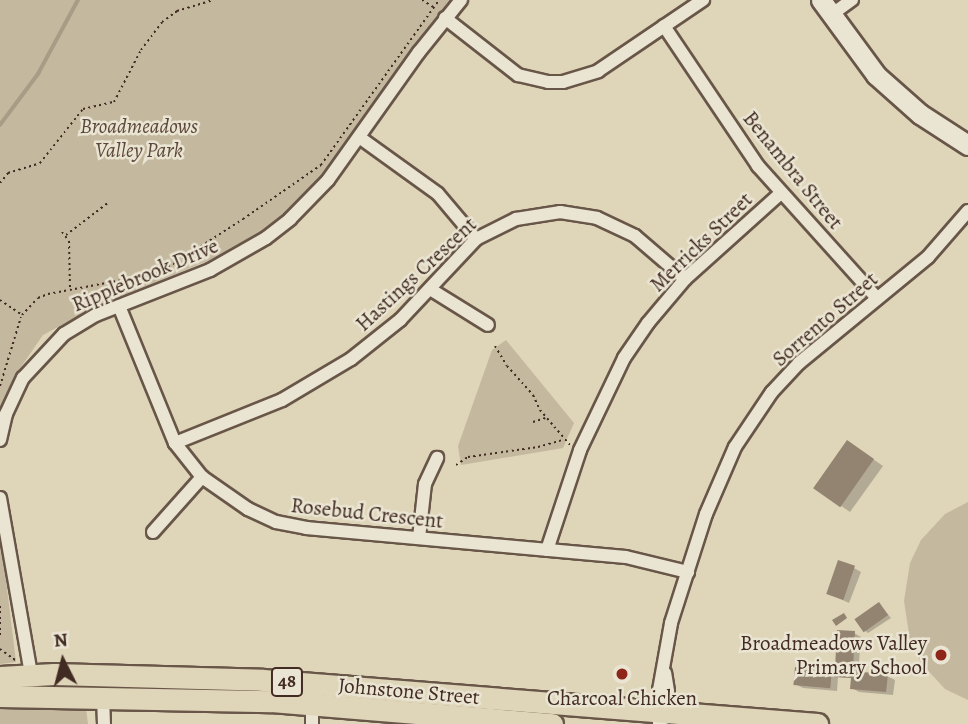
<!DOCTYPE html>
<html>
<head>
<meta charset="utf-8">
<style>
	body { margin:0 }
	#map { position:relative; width:968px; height:724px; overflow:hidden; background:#dfd5b9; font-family:Alegreya,serif }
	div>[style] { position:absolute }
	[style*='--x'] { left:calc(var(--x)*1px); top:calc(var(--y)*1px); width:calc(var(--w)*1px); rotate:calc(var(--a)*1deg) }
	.green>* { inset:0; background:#c4b89f }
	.shadow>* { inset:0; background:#0003 }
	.stream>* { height:3.5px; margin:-1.75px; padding:0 1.75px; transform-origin:1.75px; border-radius:1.75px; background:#a99b86 }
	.building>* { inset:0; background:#938371; transform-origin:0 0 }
	.path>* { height:2px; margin-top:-1px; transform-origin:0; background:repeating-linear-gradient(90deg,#412b22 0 2px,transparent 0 5.5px) }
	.roads { filter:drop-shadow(2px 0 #685648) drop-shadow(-2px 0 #685648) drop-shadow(0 2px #685648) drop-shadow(0 -2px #685648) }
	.street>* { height:12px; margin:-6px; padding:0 6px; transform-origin:6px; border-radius:6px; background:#eae4d2 }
	.secondary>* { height:19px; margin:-9.5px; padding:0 9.5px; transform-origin:9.5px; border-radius:9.5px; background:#eae4d2 }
	.primary>* { height:21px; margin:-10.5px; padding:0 10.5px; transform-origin:10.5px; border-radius:10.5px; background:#dfd5b9 }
	.dots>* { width:19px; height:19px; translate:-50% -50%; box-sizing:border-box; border:4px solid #eae4d2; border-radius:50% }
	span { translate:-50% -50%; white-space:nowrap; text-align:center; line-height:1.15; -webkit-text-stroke:5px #eae4d2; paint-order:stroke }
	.shield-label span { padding:2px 5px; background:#eae4d2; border:2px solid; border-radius:5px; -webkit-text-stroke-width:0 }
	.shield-label { font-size:19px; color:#412b22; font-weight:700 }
	.park-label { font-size:21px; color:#5b473b; font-style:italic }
	.street-label { font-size:21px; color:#412b22 }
	.poi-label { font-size:21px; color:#412b22 }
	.right { translate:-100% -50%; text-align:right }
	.north { position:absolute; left:28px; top:626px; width:70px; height:70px; -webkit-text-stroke:5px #eae4d2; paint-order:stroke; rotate:354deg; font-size:19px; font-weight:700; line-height:28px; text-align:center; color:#412b22 }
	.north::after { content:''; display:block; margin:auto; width:24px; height:32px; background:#412b22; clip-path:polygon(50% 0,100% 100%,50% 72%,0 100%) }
</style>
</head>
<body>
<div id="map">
	<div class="green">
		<i style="clip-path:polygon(0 0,454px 0,327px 169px,279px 220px,229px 252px,97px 306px,43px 335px,14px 377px,0 413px)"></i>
		<i style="clip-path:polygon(506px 340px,574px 423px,563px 448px,461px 465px,458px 446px,492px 350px)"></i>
		<i style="clip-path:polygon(968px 502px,968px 700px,945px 689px,921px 663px,910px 640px,904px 601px,910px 563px,921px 540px,945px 514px)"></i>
		<i style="clip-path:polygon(0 532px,16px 662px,0 664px)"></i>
		<i style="clip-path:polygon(0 706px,86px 709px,88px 724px,0 724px)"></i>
	</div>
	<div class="shadow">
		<i style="clip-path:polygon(857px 448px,883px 466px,850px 512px,815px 488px)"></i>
		<i style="clip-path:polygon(854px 568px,861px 572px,849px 603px,827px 593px)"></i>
		<i style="clip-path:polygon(879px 604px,891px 618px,868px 633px,864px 630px)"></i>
		<i style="clip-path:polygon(854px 633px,861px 637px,858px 674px,887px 676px,895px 680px,893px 695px,859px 692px,852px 688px,853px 678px,838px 677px,837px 691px,803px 688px,795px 684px,831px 672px,848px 673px,835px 666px)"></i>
	</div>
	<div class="stream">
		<i style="--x:0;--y:125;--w:64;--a:-53.3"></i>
		<i style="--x:38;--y:74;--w:84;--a:-61.6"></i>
	</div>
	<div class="building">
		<i style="left:847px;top:440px;width:33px;height:59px;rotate:35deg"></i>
		<i style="left:838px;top:560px;width:18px;height:36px;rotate:19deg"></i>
		<i style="left:879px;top:602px;width:16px;height:30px;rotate:55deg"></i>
		<i style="clip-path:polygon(844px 613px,847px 618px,836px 626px,832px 620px)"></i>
		<i style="left:837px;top:630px;width:18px;height:37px;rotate:3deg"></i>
		<i style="left:795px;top:667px;width:37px;height:18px;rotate:5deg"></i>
		<i style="clip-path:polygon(835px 670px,888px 674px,886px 692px,850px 689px,851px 678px,834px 677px)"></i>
	</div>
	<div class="path">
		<i style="--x:422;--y:0;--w:13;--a:32"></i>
		<i style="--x:0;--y:183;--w:13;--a:-51"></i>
		<i style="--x:8;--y:173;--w:34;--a:-17"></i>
		<i style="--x:40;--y:163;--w:69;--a:-51.5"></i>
		<i style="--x:83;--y:109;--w:32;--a:-13"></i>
		<i style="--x:114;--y:102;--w:59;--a:-62.6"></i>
		<i style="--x:141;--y:50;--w:35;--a:-53"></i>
		<i style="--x:162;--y:22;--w:19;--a:-36"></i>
		<i style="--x:177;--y:11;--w:37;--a:-17"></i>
		<i style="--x:62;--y:232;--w:11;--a:52"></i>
		<i style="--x:69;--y:241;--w:46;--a:88.8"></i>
		<i style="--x:66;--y:235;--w:54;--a:-37.5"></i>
		<i style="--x:0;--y:300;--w:27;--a:34"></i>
		<i style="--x:22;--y:315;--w:23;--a:-47"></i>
		<i style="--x:38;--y:298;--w:11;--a:-22"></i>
		<i style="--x:48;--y:294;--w:113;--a:-10.7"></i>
		<i style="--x:159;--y:273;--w:100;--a:-32.7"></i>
		<i style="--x:243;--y:219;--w:95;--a:-34.7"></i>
		<i style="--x:321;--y:165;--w:203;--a:-54.4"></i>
		<i style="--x:495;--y:346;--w:23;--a:59"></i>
		<i style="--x:507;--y:366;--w:39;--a:48"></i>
		<i style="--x:533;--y:395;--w:17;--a:65"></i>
		<i style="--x:540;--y:410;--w:46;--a:49.4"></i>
		<i style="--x:0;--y:386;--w:72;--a:-73.1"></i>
		<i style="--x:533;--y:422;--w:13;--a:-18"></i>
		<i style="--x:456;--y:465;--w:14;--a:-34"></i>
		<i style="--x:468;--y:457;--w:71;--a:-8.1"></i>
		<i style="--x:538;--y:447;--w:25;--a:-16"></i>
		<i style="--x:0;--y:606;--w:29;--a:90"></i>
		<i style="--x:0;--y:649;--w:19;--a:36"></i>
	</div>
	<div class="roads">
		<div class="street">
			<i style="--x:831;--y:15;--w:26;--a:-36"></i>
			<i style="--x:445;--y:18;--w:93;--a:38"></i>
			<i style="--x:518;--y:75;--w:31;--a:13"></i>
			<i style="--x:548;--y:82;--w:15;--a:0"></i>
			<i style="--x:563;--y:82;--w:37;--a:-17"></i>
			<i style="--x:598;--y:71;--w:127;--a:-34.1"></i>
			<i style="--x:664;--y:26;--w:169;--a:56.1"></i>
			<i style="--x:758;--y:166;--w:178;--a:48"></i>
			<i style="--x:359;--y:137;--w:97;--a:35.8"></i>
			<i style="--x:438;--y:194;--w:59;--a:49.8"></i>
			<i style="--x:430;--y:289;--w:68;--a:31.8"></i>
			<i style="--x:119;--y:306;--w:148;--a:67.8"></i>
			<i style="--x:175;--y:443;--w:43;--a:51.5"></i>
			<i style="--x:202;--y:477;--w:56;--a:34.8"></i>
			<i style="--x:248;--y:509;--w:31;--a:25"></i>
			<i style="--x:276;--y:522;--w:31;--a:11"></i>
			<i style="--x:306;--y:528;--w:321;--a:5.2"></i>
			<i style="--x:626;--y:557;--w:64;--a:13.6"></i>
			<i style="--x:0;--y:440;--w:27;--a:-77"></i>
			<i style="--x:6;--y:414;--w:40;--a:-65"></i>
			<i style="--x:23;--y:378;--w:60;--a:-47"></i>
			<i style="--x:64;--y:334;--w:37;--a:-31"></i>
			<i style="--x:96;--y:315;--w:123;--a:-21.5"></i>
			<i style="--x:210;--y:270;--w:64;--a:-29.7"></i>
			<i style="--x:266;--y:238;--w:31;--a:-38"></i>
			<i style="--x:290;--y:219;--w:54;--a:-45.7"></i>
			<i style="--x:328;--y:180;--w:157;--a:-54.6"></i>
			<i style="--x:419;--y:52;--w:67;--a:-51.1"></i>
			<i style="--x:175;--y:443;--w:115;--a:-21.9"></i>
			<i style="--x:282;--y:400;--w:80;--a:-30.7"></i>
			<i style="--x:351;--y:359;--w:63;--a:-38.5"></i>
			<i style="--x:400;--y:320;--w:111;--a:-46.8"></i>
			<i style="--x:476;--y:239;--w:45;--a:-26.6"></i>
			<i style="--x:516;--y:219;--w:45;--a:-9"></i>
			<i style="--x:560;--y:212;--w:37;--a:9"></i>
			<i style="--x:597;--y:218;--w:42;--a:25.3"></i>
			<i style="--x:635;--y:236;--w:66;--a:40.7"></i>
			<i style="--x:0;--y:498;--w:185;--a:80"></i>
			<i style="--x:153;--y:532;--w:74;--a:-48.3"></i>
			<i style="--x:419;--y:538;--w:54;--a:-83.7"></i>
			<i style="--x:425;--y:484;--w:29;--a:-65"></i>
			<i style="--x:547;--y:550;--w:105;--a:-71.7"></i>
			<i style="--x:580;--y:450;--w:102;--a:-64.4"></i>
			<i style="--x:624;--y:358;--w:42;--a:-55.6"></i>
			<i style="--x:648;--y:323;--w:57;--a:-49.9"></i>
			<i style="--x:685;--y:279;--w:129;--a:-41.9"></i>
			<i style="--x:103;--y:696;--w:28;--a:88"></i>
			<i style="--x:312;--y:700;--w:24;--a:90"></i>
			<i style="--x:665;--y:718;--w:27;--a:-84"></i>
			<i style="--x:668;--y:691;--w:18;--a:-99"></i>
			<i style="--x:659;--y:724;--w:34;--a:-90"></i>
			<i style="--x:659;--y:690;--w:68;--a:-79.8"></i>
			<i style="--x:671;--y:623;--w:114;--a:-72.2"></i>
			<i style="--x:706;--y:514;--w:73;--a:-66.6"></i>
			<i style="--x:735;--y:447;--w:66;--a:-56.1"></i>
			<i style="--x:772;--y:392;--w:40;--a:-47"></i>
			<i style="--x:799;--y:363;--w:167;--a:-39.4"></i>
			<i style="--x:928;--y:257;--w:61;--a:-49"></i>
		</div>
		<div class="secondary">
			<i style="--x:821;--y:0;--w:93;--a:53.7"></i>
			<i style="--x:876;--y:75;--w:59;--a:41.6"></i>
			<i style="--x:920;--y:114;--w:57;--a:32.9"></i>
		</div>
		<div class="primary">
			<i style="--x:0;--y:677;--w:54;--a:-3.2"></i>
			<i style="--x:54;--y:674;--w:209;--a:1.6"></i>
			<i style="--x:263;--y:680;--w:556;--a:4.54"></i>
			<i style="--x:0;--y:696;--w:271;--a:1.1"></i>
			<i style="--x:271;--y:701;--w:282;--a:4.7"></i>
		</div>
	</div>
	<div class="dots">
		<i style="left:941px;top:655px;background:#8f2418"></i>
		<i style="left:622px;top:674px;background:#8f2418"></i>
	</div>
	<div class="shield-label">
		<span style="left:287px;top:682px">48</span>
	</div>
	<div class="park-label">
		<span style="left:139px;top:138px">Broadmeadows<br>Valley Park</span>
	</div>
	<div class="street-label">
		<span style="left:793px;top:170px;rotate:51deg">Benambra Street</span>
		<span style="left:701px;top:242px;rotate:-44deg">Merricks Street</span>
		<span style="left:416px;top:274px;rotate:-43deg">Hastings Crescent</span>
		<span style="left:145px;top:275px;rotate:-23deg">Ripplebrook Drive</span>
		<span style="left:825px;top:319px;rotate:-41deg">Sorrento Street</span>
		<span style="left:367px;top:513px;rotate:6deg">Rosebud Crescent</span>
		<span style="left:409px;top:691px;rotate:5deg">Johnstone Street</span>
	</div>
	<div class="poi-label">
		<span class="right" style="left:927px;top:655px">Broadmeadows Valley<br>Primary School</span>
		<span style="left:622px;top:698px">Charcoal Chicken</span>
	</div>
	<div class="north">N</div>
</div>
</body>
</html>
